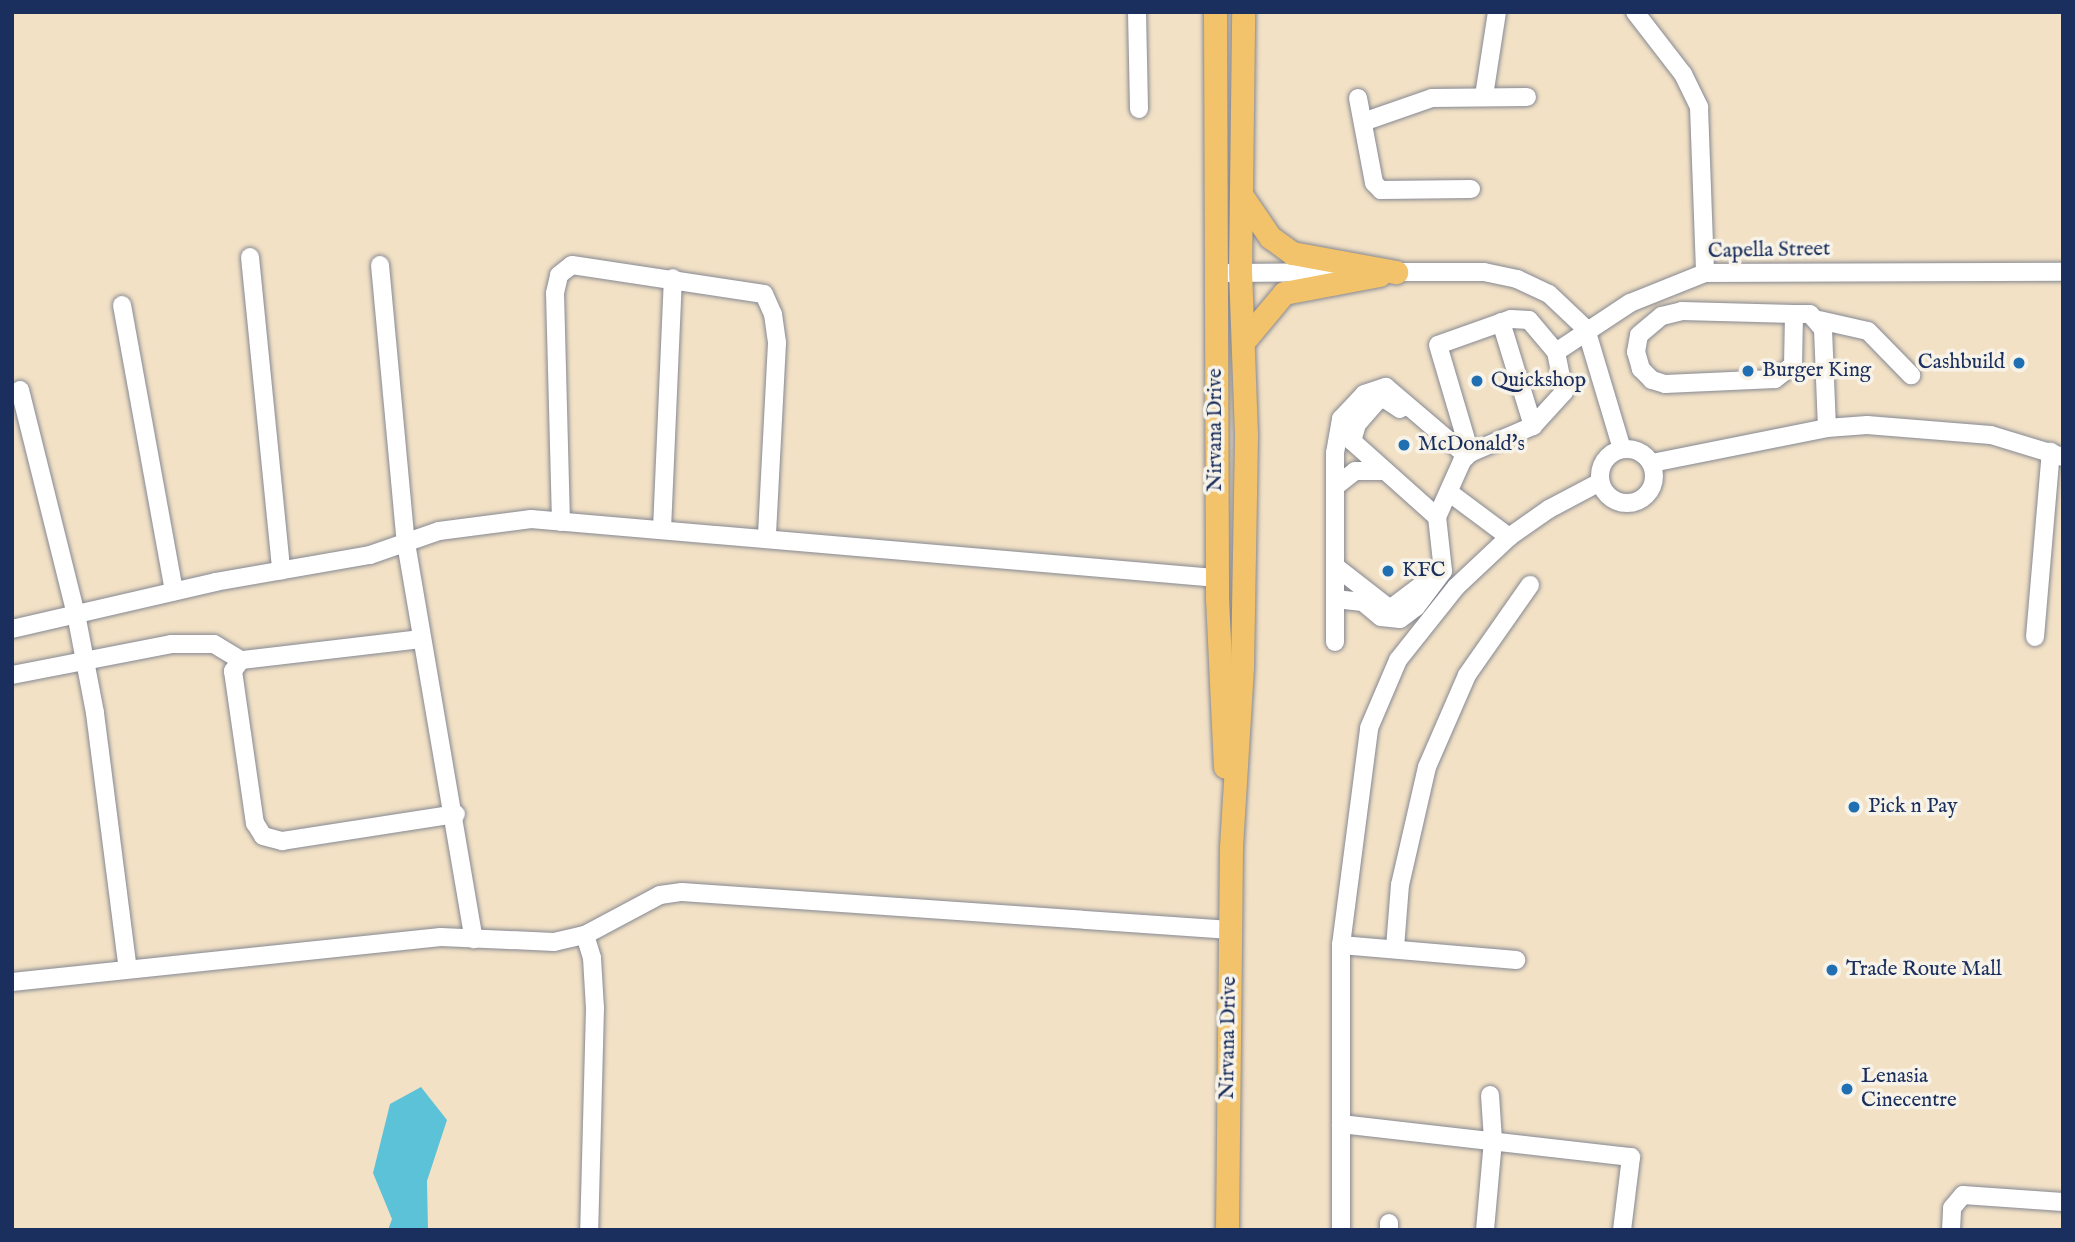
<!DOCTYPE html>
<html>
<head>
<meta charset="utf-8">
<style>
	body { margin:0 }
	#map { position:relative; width:2075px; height:1242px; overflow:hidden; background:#f2e1c5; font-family:"IM FELL English",serif }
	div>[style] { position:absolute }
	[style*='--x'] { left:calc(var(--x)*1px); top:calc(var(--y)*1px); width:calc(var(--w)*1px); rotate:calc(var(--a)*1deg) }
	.water>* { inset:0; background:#5bc2d8 }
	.roads { filter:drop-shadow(0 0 2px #868892) drop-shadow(0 0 2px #868892) }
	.minor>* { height:18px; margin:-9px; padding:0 9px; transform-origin:9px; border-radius:9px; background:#fff }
	.minor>.ring { margin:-9px; padding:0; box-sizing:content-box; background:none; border:18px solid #fff; border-radius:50% }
	.major>* { height:23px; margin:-11.5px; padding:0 11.5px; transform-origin:11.5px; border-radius:11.5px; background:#f2c36a }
	.dots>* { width:19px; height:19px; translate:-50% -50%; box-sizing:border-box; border:4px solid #f7f3e8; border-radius:50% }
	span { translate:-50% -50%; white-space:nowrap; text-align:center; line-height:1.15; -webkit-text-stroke:7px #f7f3e8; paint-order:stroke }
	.street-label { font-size:21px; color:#1b2f5e }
	.poi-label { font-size:21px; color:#1b2f5e }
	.right { translate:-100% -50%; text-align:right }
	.left { translate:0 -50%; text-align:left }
	.frame { position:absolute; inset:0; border:14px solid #1b2f5e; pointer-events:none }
</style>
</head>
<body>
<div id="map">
	<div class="water">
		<i style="clip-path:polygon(421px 1087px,447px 1120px,427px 1181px,428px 1230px,388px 1230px,392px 1219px,373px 1173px,390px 1104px)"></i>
	</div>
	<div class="roads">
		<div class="minor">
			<i style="--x:1137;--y:12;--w:97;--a:88.8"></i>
			<i style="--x:1635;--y:12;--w:78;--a:52.3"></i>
			<i style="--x:1683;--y:74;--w:37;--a:64"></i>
			<i style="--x:1699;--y:107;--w:166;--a:87.9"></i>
			<i style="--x:1484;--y:96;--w:85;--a:-81.2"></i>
			<i style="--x:1358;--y:98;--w:86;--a:79.3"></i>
			<i style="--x:1374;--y:183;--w:10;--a:45"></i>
			<i style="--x:1381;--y:190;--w:90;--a:-0.6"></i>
			<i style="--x:1363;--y:122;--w:73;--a:-19.2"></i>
			<i style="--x:1432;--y:98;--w:95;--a:-0.6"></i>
			<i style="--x:250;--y:257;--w:315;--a:84.3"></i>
			<i style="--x:380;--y:265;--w:279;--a:84.7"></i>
			<i style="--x:406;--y:543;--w:402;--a:80.3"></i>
			<i style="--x:1383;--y:272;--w:101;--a:0"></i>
			<i style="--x:1484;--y:272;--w:34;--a:12"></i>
			<i style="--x:1517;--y:279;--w:35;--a:25"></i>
			<i style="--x:1549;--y:294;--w:51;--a:43.4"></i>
			<i style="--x:1586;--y:329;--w:125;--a:73.3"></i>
			<i style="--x:1229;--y:273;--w:126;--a:-0.5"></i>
			<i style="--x:122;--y:305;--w:291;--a:79.7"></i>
			<i style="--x:1794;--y:314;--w:51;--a:91.1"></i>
			<i style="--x:1793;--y:365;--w:23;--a:142"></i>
			<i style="--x:1775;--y:379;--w:110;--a:177.4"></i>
			<i style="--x:1665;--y:384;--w:14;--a:-163"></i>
			<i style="--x:1652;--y:380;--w:16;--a:-135"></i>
			<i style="--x:1641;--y:369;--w:18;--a:-106"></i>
			<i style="--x:1636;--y:352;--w:17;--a:-80"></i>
			<i style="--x:1639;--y:335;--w:30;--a:-40"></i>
			<i style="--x:1662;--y:316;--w:21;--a:-14"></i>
			<i style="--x:1682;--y:311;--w:112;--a:1.5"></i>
			<i style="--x:1794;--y:314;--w:16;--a:0"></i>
			<i style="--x:1810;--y:314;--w:20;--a:49"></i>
			<i style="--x:1823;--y:329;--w:99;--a:87.7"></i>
			<i style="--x:1819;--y:320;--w:50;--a:12.7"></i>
			<i style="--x:1868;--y:331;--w:62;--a:45.7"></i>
			<i style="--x:1501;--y:322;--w:109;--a:72.9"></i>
			<i style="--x:1556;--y:352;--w:89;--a:-33.5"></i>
			<i style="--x:1630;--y:303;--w:81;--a:-21.8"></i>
			<i style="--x:1705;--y:273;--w:358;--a:-0.2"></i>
			<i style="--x:20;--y:390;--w:231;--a:76"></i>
			<i style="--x:76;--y:614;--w:101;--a:79.1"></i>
			<i style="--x:95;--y:713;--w:258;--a:82.7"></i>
			<i style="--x:1400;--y:409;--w:18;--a:-146"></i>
			<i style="--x:1385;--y:399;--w:7;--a:172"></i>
			<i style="--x:1378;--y:400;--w:32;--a:131"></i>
			<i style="--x:1357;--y:424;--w:18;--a:106"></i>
			<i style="--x:1352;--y:441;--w:114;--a:41.8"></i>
			<i class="ring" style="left:1600px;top:449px;width:36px;height:36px"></i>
			<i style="--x:1652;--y:463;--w:178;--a:-11.3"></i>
			<i style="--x:1827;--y:428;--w:40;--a:-4.3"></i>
			<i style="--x:1867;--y:425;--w:124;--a:4.6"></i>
			<i style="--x:1991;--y:435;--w:75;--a:17"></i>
			<i style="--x:1336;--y:486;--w:24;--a:-38"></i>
			<i style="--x:1355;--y:471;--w:27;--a:0"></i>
			<i style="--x:1450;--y:493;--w:74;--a:36.7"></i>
			<i style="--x:561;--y:522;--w:229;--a:-91.5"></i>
			<i style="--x:555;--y:293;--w:18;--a:-77"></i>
			<i style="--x:559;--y:275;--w:16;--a:-38"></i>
			<i style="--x:572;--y:265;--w:194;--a:8.6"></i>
			<i style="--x:764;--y:294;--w:22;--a:66"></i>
			<i style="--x:773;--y:314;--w:29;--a:82"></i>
			<i style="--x:777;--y:343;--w:194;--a:93"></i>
			<i style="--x:662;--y:529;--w:251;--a:-87.5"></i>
			<i style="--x:1335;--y:566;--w:70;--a:38"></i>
			<i style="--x:1390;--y:609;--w:41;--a:-37.1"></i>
			<i style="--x:1335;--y:599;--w:28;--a:6"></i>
			<i style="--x:1363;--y:602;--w:23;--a:40"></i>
			<i style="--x:1381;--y:617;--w:19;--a:6"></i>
			<i style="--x:1400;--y:619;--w:20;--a:-37"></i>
			<i style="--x:1416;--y:607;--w:45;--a:-53.1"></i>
			<i style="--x:1443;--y:571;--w:54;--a:-96.3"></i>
			<i style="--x:1437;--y:517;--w:61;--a:-65.9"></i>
			<i style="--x:1462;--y:461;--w:11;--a:-45"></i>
			<i style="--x:1470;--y:453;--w:69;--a:-23.2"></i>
			<i style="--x:1533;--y:426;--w:46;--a:-47.6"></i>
			<i style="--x:1564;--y:392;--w:41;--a:-101.3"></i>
			<i style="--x:1556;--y:352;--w:42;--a:-130.2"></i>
			<i style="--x:1529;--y:320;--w:18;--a:-177"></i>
			<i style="--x:1511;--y:319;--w:77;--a:160.4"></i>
			<i style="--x:1438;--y:345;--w:113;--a:73.5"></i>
			<i style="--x:12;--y:629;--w:208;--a:-13"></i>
			<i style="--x:215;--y:582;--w:157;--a:-9.9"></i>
			<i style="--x:370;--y:555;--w:73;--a:-19.2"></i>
			<i style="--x:439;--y:531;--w:93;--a:-7.4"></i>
			<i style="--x:531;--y:519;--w:689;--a:4.92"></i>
			<i style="--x:2035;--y:637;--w:186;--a:-85.1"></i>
			<i style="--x:421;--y:639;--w:181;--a:173.3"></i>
			<i style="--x:241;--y:660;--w:14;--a:126"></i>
			<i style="--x:233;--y:671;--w:154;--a:81.8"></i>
			<i style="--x:255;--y:823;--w:15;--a:58"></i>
			<i style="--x:263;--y:836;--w:20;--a:15"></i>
			<i style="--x:282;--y:841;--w:176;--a:-8.8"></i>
			<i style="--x:1335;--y:642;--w:189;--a:-90"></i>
			<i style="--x:1335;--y:453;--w:35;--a:-80"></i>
			<i style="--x:1341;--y:419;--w:34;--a:-47"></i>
			<i style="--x:1364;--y:394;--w:23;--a:-18"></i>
			<i style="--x:1386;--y:387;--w:105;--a:40.4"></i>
			<i style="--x:12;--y:675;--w:162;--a:-11"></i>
			<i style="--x:171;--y:644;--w:43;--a:0"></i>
			<i style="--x:214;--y:644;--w:31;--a:31"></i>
			<i style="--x:585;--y:935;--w:24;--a:73"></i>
			<i style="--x:592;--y:958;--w:50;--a:86.6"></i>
			<i style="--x:595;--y:1008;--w:222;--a:91.5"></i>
			<i style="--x:1341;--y:945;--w:176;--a:4.9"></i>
			<i style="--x:1395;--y:948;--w:63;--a:-85.5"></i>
			<i style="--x:1400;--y:885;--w:121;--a:-77.1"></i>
			<i style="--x:1427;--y:767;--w:100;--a:-66.5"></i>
			<i style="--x:1467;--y:675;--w:110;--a:-55"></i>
			<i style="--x:12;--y:982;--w:431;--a:-6"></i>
			<i style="--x:441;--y:937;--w:113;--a:2.5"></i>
			<i style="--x:554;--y:942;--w:32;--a:-13"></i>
			<i style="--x:585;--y:935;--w:85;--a:-28.1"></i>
			<i style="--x:660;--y:895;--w:22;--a:-8"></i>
			<i style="--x:682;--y:892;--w:550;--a:3.96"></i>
			<i style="--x:1341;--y:1124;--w:292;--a:6.5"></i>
			<i style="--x:1631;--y:1157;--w:74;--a:97"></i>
			<i style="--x:1341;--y:1230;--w:285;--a:-90"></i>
			<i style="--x:1341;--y:945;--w:219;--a:-82.6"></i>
			<i style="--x:1369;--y:728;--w:74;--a:-66.9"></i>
			<i style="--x:1398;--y:660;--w:93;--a:-51.5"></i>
			<i style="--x:1456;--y:587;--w:73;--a:-43.3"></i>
			<i style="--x:1509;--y:537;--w:49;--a:-35"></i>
			<i style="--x:1549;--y:509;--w:58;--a:-27.9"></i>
			<i style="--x:1389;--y:1230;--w:7;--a:-90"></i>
			<i style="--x:1485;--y:1230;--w:90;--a:-84.9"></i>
			<i style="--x:1493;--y:1140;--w:45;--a:-93.8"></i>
			<i style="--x:1951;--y:1230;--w:22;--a:-87"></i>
			<i style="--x:1952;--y:1208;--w:17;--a:-50"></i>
			<i style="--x:1963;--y:1195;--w:100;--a:4"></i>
		</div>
		<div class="major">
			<i style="--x:1215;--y:12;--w:586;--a:89.8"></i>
			<i style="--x:1217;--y:598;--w:169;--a:87.3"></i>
			<i style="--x:1242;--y:196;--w:50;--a:55.7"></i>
			<i style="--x:1270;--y:237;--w:27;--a:36"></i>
			<i style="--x:1292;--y:253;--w:106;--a:10.4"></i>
			<i style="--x:1243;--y:342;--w:64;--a:-50.1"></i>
			<i style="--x:1284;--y:293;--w:97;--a:-10.7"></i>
			<i style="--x:1227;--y:1230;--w:383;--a:-89.4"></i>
			<i style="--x:1231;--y:847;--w:180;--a:-86.5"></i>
			<i style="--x:1242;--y:667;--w:233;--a:-89"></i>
			<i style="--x:1246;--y:434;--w:161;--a:-92.1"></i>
			<i style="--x:1240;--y:273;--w:261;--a:-89.3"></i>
		</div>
	</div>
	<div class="dots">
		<i style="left:2019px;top:363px;background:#1f6fb2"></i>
		<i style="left:1748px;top:371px;background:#1f6fb2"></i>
		<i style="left:1477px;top:381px;background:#1f6fb2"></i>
		<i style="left:1404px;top:445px;background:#1f6fb2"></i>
		<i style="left:1388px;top:571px;background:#1f6fb2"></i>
		<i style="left:1854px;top:807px;background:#1f6fb2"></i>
		<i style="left:1832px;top:970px;background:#1f6fb2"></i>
		<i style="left:1847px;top:1089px;background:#1f6fb2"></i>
	</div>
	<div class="street-label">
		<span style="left:1769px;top:251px;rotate:-1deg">Capella Street</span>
		<span style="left:1216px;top:430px;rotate:-90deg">Nirvana Drive</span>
		<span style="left:1229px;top:1038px;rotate:-89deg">Nirvana Drive</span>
	</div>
	<div class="poi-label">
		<span class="right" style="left:2005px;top:363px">Cashbuild</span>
		<span class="left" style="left:1762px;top:371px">Burger King</span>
		<span class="left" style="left:1491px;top:381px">Quickshop</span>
		<span class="left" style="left:1418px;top:445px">McDonald's</span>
		<span class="left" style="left:1402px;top:571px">KFC</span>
		<span class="left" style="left:1868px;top:807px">Pick n Pay</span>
		<span class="left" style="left:1846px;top:970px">Trade Route Mall</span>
		<span class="left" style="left:1861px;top:1089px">Lenasia<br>Cinecentre</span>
	</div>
	<div class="frame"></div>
</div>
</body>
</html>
